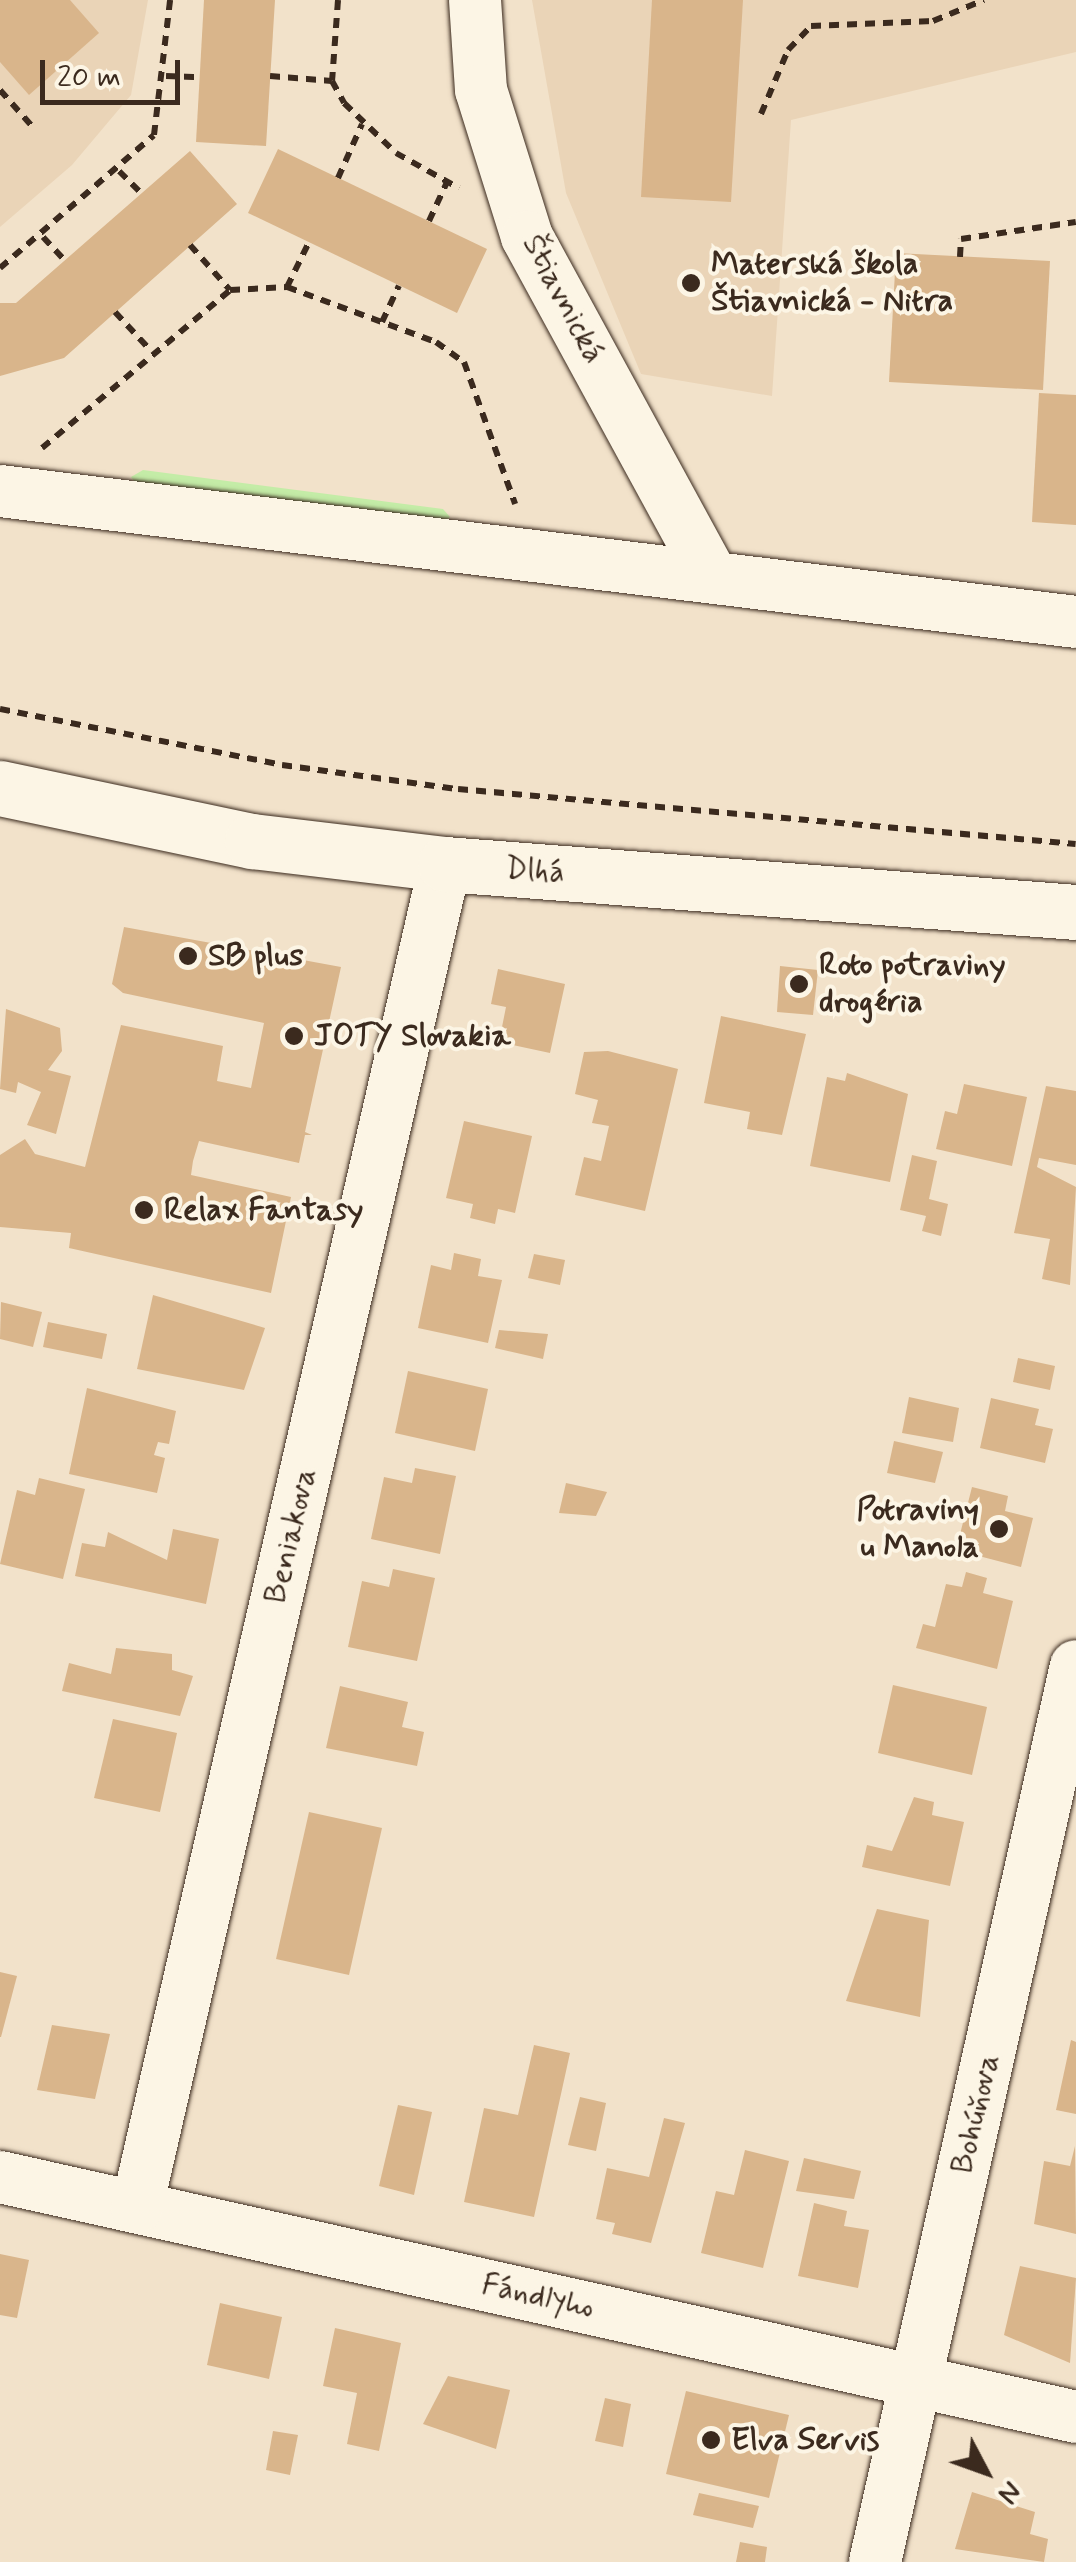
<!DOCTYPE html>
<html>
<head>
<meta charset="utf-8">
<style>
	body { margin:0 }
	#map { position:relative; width:1076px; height:2562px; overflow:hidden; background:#f2e2ca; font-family:Mynerve,sans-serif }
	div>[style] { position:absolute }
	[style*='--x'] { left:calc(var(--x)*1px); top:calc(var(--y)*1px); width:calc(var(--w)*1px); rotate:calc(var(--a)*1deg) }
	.built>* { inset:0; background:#ead4b7 }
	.green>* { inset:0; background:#c4eca7 }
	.building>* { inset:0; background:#d9b58b }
	.path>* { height:6px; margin-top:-3px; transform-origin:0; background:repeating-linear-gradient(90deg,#3b2a1e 0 10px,transparent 0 18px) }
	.roads { filter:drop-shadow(0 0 2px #3b2a1e) drop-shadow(0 0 2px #3b2a1e) }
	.street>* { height:52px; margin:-26px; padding:0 26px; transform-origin:26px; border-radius:26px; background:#fcf5e5 }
	.secondary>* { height:55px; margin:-27.5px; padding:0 27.5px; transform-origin:27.5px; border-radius:27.5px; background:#fcf5e5 }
	.dots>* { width:28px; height:28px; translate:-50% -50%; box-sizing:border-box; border:5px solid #fcf5e5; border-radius:50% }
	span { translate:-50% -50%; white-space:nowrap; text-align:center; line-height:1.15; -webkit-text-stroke:8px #fcf5e5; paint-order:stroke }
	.poi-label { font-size:32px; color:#3b2a1e; font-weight:700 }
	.left { translate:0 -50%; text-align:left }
	.right { translate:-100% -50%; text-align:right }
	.street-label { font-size:32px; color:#3b2a1e }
	.north { position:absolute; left:936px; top:2422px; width:100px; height:100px; -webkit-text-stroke:8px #fcf5e5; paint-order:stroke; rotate:131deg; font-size:28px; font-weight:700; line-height:40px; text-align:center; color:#3b2a1e }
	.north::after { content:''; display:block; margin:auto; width:35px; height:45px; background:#3b2a1e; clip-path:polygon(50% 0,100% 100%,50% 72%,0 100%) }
	.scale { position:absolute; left:40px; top:60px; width:140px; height:45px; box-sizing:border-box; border:5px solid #3b2a1e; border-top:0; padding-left:12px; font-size:30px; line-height:35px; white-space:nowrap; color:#3b2a1e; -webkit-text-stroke:8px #fcf5e5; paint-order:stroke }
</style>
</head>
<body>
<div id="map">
	<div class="built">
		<i style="clip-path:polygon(0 0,148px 0,131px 95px,72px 165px,0 227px)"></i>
		<i style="clip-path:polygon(532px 0,1076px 0,1076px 52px,791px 120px,772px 396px,641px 374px,566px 193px)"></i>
	</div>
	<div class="green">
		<i style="clip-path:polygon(143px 470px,443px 509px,450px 517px,440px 525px,139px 487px,131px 477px)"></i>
	</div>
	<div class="building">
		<i style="clip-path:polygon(0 0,70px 0,99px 33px,29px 95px,0 62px)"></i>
		<i style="clip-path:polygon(204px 0,275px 0,266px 146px,196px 142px)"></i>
		<i style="clip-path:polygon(652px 0,743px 0,731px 202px,641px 197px)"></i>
		<i style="clip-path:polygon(278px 149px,487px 249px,457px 313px,248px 213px)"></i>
		<i style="clip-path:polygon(190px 151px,237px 204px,64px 358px,0 376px,0 303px,16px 303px)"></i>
		<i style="clip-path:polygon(896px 253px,1050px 261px,1043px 390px,889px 382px)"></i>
		<i style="clip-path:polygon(1039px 393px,1076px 395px,1076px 525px,1032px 522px)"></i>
		<i style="clip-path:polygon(124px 927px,341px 967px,305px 1132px,312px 1135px,305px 1135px,299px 1163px,199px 1141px,193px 1161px,191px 1175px,291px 1197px,271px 1293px,69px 1248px,71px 1233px,0 1227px,0 1155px,25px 1139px,35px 1154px,85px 1167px,121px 1025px,223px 1046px,217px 1081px,251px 1088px,264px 1023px,123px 993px,112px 984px)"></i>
		<i style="clip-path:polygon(780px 966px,818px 970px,813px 1015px,777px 1012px)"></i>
		<i style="clip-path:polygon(498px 969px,565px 984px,550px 1053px,499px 1042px,506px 1007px,491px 1004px)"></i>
		<i style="clip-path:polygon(6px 1009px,60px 1028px,62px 1051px,48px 1070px,71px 1076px,56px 1134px,27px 1125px,41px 1092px,18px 1082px,16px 1093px,0 1089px)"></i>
		<i style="clip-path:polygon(721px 1016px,806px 1034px,782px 1135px,747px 1129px,750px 1112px,704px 1103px)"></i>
		<i style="clip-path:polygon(608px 1051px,678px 1069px,645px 1211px,575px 1195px,584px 1157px,601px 1161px,609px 1126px,592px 1123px,598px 1100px,575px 1094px,584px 1052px)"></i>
		<i style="clip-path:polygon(847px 1073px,908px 1094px,890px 1182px,810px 1166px,827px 1077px,845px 1081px)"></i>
		<i style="clip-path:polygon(964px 1084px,1027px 1097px,1012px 1166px,936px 1149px,945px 1111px,957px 1114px)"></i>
		<i style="clip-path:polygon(1046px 1086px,1076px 1091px,1076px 1165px,1039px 1158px,1037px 1167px,1076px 1187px,1070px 1285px,1042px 1279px,1050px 1239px,1014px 1233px)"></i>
		<i style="clip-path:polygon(464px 1121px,532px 1136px,515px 1213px,498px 1209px,495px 1224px,470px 1218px,473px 1204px,446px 1198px)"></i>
		<i style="clip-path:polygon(912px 1155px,937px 1161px,929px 1199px,948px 1204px,941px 1236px,922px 1231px,926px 1216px,900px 1210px)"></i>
		<i style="clip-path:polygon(454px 1253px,481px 1259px,478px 1276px,502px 1280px,488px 1343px,418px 1328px,431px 1265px,451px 1270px)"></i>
		<i style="clip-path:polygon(534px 1254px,565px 1260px,560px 1285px,528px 1278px)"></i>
		<i style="clip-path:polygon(153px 1295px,265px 1328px,244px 1390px,137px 1369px)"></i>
		<i style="clip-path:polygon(1px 1302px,42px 1312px,33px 1347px,0 1339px)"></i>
		<i style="clip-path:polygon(48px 1322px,107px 1334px,102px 1359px,43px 1347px)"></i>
		<i style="clip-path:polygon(499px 1330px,548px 1334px,543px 1359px,495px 1348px)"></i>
		<i style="clip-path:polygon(1018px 1358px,1055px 1366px,1050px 1390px,1013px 1382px)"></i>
		<i style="clip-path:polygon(408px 1371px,488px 1389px,475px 1451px,395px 1433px)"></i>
		<i style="clip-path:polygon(87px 1388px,176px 1411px,169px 1444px,158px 1442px,154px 1455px,165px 1458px,157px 1493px,69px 1474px)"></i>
		<i style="clip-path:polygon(909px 1397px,959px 1408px,953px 1442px,902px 1433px)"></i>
		<i style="clip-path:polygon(991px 1398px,1039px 1409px,1035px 1425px,1053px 1429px,1045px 1463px,980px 1448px)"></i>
		<i style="clip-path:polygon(894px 1441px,943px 1452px,935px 1483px,887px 1473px)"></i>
		<i style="clip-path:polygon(415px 1468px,456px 1476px,440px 1554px,371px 1539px,384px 1477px,412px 1483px)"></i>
		<i style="clip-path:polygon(39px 1478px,85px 1489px,63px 1579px,0 1564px,17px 1490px,35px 1495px)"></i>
		<i style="clip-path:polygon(566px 1483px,607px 1492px,596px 1516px,559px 1513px)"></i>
		<i style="clip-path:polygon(972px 1487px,1008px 1496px,1005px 1511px,1033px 1518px,1021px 1567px,956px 1550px)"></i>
		<i style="clip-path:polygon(173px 1529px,219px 1539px,206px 1604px,75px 1576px,82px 1543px,105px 1547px,108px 1532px,167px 1560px)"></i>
		<i style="clip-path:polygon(393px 1569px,435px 1578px,417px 1661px,348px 1647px,362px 1581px,389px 1587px)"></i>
		<i style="clip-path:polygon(966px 1572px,987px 1578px,983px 1593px,1013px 1601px,997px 1669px,916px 1648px,923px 1624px,935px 1627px,946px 1584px,962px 1587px)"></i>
		<i style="clip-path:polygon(116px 1648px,172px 1654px,172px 1670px,193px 1676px,180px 1716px,62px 1691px,69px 1663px,111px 1674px)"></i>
		<i style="clip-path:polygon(893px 1685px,987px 1707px,972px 1775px,878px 1753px)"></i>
		<i style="clip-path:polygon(340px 1686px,408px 1702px,402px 1727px,424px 1732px,417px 1766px,326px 1748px)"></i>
		<i style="clip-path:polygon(113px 1719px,177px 1733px,160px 1812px,94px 1798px)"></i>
		<i style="clip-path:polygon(914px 1797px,934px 1802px,932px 1815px,964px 1822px,950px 1886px,862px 1867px,867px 1845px,892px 1851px)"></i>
		<i style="clip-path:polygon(309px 1812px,382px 1828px,349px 1975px,276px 1959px)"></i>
		<i style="clip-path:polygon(877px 1909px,929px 1920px,920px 2017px,846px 2001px)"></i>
		<i style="clip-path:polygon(0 1972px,17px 1976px,1px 2037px,0 2037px)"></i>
		<i style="clip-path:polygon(52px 2025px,110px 2034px,95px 2099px,37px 2090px)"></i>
		<i style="clip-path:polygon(1071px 2040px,1076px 2042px,1076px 2114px,1056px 2110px)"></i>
		<i style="clip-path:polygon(534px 2045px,570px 2053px,534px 2217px,464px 2202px,484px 2108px,518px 2115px)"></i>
		<i style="clip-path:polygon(580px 2097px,606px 2103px,596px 2151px,568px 2145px)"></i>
		<i style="clip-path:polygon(398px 2105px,432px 2112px,414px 2195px,379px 2186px)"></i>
		<i style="clip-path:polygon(664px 2118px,685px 2123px,651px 2243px,612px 2234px,615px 2223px,596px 2219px,607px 2168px,649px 2177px)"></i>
		<i style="clip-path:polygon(1075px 2146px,1076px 2234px,1034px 2224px,1044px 2161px,1070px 2166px)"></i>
		<i style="clip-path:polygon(745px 2150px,789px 2161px,763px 2268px,701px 2253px,716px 2191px,734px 2195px)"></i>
		<i style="clip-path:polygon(804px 2158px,861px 2171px,854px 2199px,796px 2191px)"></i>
		<i style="clip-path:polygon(814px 2203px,847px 2211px,844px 2226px,869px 2230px,858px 2288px,798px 2276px)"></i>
		<i style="clip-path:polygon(0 2254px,29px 2260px,17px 2318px,0 2315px)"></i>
		<i style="clip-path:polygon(1020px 2266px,1076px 2278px,1070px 2363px,1004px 2335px)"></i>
		<i style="clip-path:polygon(220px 2303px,282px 2317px,269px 2379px,207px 2365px)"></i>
		<i style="clip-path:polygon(335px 2328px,401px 2343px,379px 2451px,347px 2444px,357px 2393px,323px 2386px)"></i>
		<i style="clip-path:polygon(448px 2376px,510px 2390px,496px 2449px,423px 2424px)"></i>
		<i style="clip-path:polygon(686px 2391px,789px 2415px,769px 2498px,666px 2474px)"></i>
		<i style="clip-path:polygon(605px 2398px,631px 2404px,623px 2447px,595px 2441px)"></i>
		<i style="clip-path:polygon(273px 2431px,298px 2435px,290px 2475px,266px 2470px)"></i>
		<i style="clip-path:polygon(972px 2492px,1035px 2512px,1030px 2534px,1048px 2539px,1044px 2562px,955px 2549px)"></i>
		<i style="clip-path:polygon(699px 2493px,759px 2506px,753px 2528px,693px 2515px)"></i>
		<i style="clip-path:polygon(740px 2542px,767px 2547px,765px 2562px,736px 2562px)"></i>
	</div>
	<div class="path">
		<i style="--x:338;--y:0;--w:81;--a:94.2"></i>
		<i style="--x:332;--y:81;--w:25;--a:61"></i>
		<i style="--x:344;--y:103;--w:72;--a:43.9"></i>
		<i style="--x:396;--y:153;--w:72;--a:29.1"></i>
		<i style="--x:166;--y:76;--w:34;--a:2"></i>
		<i style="--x:270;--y:76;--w:62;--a:4.6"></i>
		<i style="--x:0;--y:90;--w:48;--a:48.4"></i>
		<i style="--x:761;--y:114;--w:69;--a:-67.1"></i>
		<i style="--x:788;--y:50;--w:33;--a:-46"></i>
		<i style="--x:811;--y:26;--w:122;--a:-2.3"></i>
		<i style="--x:933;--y:21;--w:55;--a:-22.4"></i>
		<i style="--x:119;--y:171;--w:31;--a:45"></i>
		<i style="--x:338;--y:178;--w:59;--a:-66"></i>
		<i style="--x:429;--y:221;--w:43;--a:-65.2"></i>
		<i style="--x:43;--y:237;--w:33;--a:47"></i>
		<i style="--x:190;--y:245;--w:60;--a:48.4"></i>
		<i style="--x:960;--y:257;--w:18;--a:-87"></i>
		<i style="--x:961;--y:239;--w:116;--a:-8.4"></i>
		<i style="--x:0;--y:268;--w:203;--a:-40.8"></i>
		<i style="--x:154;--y:135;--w:136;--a:-83.2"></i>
		<i style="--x:287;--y:287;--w:50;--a:-63.9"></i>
		<i style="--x:115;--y:312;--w:54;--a:47.2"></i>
		<i style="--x:382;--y:322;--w:40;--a:-65"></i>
		<i style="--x:42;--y:448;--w:246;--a:-40"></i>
		<i style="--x:230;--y:290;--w:57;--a:-3"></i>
		<i style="--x:287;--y:287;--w:159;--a:20.3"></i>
		<i style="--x:436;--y:342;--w:34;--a:36"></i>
		<i style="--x:464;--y:362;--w:151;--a:70.2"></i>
		<i style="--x:0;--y:709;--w:288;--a:11.2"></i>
		<i style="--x:282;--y:765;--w:178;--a:7.8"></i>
		<i style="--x:458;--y:789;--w:620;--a:5.09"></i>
	</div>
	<div class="roads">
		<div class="street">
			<i style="--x:475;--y:0;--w:90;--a:86.2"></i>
			<i style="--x:481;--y:90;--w:154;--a:72.6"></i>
			<i style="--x:527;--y:237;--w:387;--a:61.4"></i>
			<i style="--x:0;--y:491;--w:1084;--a:6.94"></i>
			<i style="--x:0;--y:2177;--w:1102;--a:12.57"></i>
			<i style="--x:137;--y:2207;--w:1378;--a:-77.08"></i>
			<i style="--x:875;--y:2562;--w:918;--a:-77.36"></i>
		</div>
		<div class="secondary">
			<i style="--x:0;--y:788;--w:258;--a:11.9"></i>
			<i style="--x:252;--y:841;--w:194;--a:6.8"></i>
			<i style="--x:445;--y:864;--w:633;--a:4.35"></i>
		</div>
	</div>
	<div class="dots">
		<i style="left:691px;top:283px;background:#3b2a1e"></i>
		<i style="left:188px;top:956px;background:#3b2a1e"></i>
		<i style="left:799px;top:984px;background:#3b2a1e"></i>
		<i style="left:294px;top:1036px;background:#3b2a1e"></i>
		<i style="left:144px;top:1210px;background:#3b2a1e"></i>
		<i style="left:999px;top:1529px;background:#3b2a1e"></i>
		<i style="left:711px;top:2440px;background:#3b2a1e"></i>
	</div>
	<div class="poi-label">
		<span class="left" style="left:711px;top:283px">Materská škola<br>Štiavnická - Nitra</span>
		<span class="left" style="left:208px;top:956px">SB plus</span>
		<span class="left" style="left:819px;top:984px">Roto potraviny<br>drogéria</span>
		<span class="left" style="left:314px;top:1036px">JOTY Slovakia</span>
		<span class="left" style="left:164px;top:1210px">Relax Fantasy</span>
		<span class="right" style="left:979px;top:1529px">Potraviny<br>u Manola</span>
		<span class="left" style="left:731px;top:2440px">Elva Servis</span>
	</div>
	<div class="street-label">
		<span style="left:563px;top:299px;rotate:62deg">Štiavnická</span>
		<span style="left:535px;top:871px;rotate:4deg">Dlhá</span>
		<span style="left:291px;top:1536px;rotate:-77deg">Beniakova</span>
		<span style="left:976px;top:2114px;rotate:-77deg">Bohúňova</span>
		<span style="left:538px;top:2296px;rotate:12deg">Fándlyho</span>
	</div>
	<div class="north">N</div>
	<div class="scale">20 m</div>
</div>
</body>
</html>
